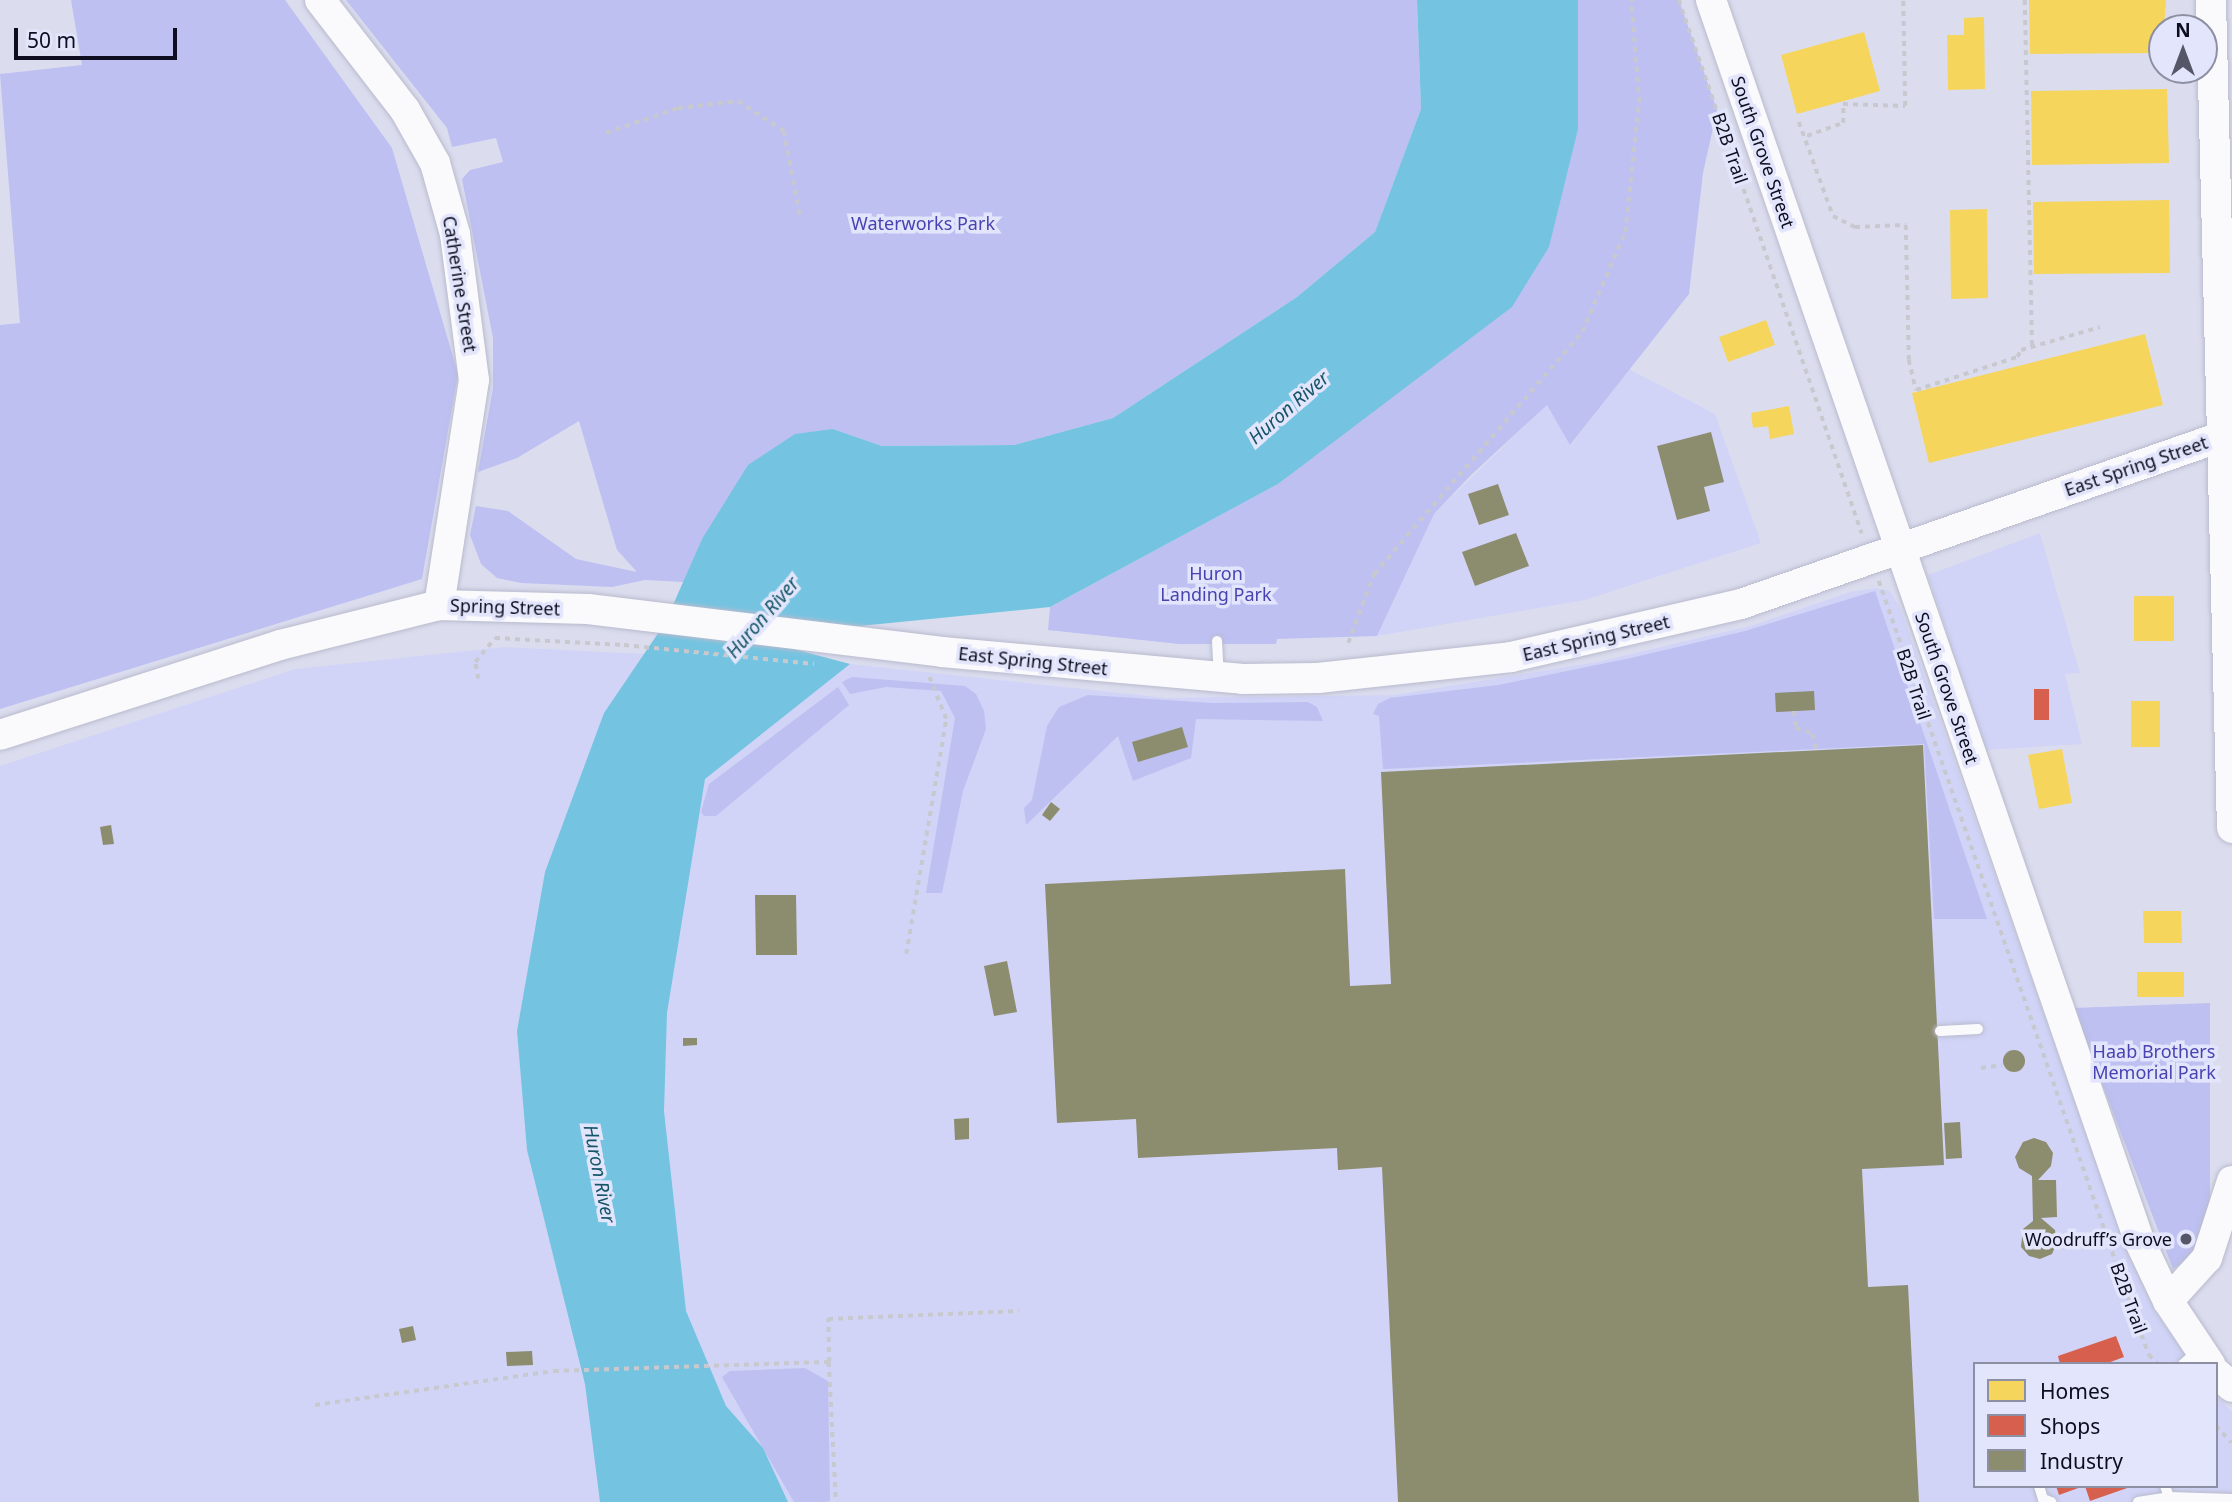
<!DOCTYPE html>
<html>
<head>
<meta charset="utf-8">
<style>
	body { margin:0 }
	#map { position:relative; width:2232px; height:1502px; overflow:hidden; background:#dbddef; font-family:"Noto Sans",sans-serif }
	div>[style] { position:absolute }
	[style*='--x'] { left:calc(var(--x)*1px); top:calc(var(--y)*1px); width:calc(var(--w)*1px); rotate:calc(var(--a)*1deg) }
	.built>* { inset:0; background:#d1d4f7 }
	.green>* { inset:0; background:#bdc0f1 }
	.water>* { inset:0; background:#74c4e1 }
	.homes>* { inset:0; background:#f6d55c }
	.shops>* { inset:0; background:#d6604d }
	.industry>* { inset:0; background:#8c8c6e }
	.round { border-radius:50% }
	.path>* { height:3.5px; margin-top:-1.75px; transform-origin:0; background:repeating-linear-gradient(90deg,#c8c9cf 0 5px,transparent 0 10px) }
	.roads { filter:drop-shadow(0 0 2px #b9bbcd) drop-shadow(0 0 2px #b9bbcd) }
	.lane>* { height:10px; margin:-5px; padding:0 5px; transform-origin:5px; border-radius:5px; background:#fafafd }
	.secondary>* { height:30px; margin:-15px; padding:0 15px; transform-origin:15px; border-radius:15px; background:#fafafd }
	.dots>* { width:19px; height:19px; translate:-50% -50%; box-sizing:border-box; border:4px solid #e2e5fb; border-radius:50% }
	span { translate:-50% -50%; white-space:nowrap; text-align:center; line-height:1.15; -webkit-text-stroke:7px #e2e5fb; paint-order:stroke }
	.street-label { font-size:18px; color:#0d0d1f }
	.park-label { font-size:18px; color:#4b42b1 }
	.poi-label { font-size:18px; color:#0d0d1f }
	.right { translate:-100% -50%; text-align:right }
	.water-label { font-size:19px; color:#155567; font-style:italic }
	.legend { position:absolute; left:1973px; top:1362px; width:245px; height:126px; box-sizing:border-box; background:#e2e5fb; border:2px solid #8d8fa3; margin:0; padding:9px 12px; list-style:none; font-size:21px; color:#0d0d1f }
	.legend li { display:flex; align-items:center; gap:14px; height:35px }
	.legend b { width:35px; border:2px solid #8d8fa3 }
	.north { position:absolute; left:2148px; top:14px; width:70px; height:70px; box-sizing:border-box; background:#e2e5fb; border:2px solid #8d8fa3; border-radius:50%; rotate:0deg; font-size:19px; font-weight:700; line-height:28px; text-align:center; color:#0d0d1f }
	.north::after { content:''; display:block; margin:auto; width:24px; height:32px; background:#555668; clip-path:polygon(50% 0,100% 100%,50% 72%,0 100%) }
	.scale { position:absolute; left:14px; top:28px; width:163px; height:32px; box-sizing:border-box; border:4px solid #0d0d1f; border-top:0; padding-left:9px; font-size:21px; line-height:24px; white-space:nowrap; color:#0d0d1f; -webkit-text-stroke:5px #e2e5fb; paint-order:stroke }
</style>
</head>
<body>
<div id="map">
	<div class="built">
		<i style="clip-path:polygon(1629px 369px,1715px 414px,1761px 543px,1585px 600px,1377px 636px,1434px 514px,1547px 404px,1571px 445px)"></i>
		<i style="clip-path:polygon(2040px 533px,2080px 673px,2065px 674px,2082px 744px,1985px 750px,1928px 575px)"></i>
		<i style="clip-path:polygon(1876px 588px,1890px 591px,1901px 610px,2126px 1247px,2156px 1314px,2193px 1364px,1975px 1364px,1975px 1486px,2216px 1486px,2216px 1395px,2232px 1412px,2232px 1502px,0 1502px,0 766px,295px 669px,505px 647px,850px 664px,1166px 698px,1395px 695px,1597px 662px,1754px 625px,1850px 592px)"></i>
	</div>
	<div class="green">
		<i style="clip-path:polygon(71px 0,285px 0,392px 148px,458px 374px,422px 579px,0 709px,0 325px,20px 323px,0 74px,82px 65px)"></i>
		<i style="clip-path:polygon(346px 0,1417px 0,1421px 109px,1375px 232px,1297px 297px,1113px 418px,1014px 445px,882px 446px,833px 429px,702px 539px,684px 582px,645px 580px,612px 587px,521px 583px,497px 578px,481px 564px,470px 535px,476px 506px,508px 511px,576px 559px,637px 572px,617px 550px,579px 421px,517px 458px,478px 472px,493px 388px,493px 338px,462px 179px,470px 170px,503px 162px,496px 138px,452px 147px,447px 128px)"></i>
		<i style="clip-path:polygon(1578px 0,1679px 0,1717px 110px,1703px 173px,1689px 294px,1570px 445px,1547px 405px,1471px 475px,1434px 514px,1377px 636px,1277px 639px,1276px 644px,1179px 644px,1048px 630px,1050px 607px,1278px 484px,1392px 395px,1578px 129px)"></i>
		<i style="clip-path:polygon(1875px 591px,1987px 919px,1934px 919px,1924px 744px,1383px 769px,1379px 716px,1373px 714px,1378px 704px,1390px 698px,1498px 685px,1631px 658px,1745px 631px)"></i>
		<i style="clip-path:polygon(852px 677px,965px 686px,976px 694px,984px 711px,986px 729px,963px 791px,942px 893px,926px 893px,955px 718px,941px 691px,886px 687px,850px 694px,842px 682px)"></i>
		<i style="clip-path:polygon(838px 687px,849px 705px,716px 816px,704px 816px,701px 812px,709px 784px)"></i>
		<i style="clip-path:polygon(1088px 695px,1213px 703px,1308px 702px,1317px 707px,1323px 721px,1196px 719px,1191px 758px,1133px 781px,1118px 736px,1026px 825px,1024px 808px,1032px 800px,1047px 726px,1059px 707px)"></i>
		<i style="clip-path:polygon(2210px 1003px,2210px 1217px,2191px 1257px,2173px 1269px,2073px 1008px)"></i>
		<i style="clip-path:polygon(805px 1368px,828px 1381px,830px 1501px,825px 1502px,794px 1502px,722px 1377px,730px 1371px)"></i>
	</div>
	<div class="water">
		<i style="clip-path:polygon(1417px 0,1578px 0,1578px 129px,1549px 247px,1512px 307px,1278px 484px,1050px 607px,749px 637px,850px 664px,705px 779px,667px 1013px,664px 1111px,686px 1311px,726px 1406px,763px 1448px,788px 1502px,600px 1502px,585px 1384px,527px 1150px,517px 1031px,545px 872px,604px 713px,665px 623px,702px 539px,748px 465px,795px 434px,833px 429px,882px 446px,1014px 445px,1113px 418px,1297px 297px,1375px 232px,1421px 109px)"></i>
	</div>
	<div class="homes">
		<i style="clip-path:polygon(2029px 0,2166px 0,2162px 53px,2030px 54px)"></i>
		<i style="clip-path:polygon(1984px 17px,1985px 89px,1948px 90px,1947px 35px,1964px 35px,1964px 18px)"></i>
		<i style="clip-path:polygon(1864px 32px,1880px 91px,1797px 114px,1781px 55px)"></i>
		<i style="clip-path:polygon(2167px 89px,2169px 163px,2032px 165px,2031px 91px)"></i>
		<i style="clip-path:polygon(2169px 200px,2170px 273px,2034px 274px,2033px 202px)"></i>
		<i style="clip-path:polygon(1987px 209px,1988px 298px,1951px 299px,1950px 210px)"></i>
		<i style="clip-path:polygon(1766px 320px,1775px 345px,1728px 362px,1719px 337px)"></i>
		<i style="clip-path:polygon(2145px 334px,2163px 405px,1929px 463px,1912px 393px)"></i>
		<i style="clip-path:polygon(1789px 406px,1794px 434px,1770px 439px,1768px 426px,1753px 428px,1751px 413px)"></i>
		<i style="clip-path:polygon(2134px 596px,2174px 596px,2174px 641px,2134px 641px)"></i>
		<i style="clip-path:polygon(2131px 701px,2160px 701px,2160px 747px,2131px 747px)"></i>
		<i style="clip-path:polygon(2062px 749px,2072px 803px,2039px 809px,2028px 755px)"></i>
		<i style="clip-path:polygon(2143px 911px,2181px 911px,2182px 943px,2144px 943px)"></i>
		<i style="clip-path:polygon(2137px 972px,2184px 972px,2184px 997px,2137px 997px)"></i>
	</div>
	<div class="shops">
		<i style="clip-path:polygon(2034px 689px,2049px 689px,2049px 720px,2034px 720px)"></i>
		<i style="clip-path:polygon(2116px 1336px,2124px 1357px,2105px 1364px,2060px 1364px,2058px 1356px)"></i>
		<i style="clip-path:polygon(2056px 1486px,2081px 1486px,2081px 1487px,2059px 1495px)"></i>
		<i style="clip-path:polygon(2085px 1486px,2129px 1486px,2130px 1487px,2090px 1501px)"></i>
	</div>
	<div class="industry">
		<i style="clip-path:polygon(1711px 432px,1724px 482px,1704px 487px,1710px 511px,1677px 520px,1657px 446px)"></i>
		<i style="clip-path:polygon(1498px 484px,1509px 515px,1479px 525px,1468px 494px)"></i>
		<i style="clip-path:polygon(1516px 533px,1529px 566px,1475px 586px,1462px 552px)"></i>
		<i style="clip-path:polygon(1814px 691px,1815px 710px,1776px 712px,1775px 693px)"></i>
		<i style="clip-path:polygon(1182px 727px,1188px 747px,1138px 762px,1132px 742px)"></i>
		<i style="clip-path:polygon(1923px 745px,1944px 1165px,1862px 1169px,1868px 1287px,1908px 1285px,1919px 1502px,1398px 1502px,1382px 1167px,1338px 1170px,1337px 1148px,1138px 1158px,1136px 1119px,1057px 1123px,1045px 884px,1345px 869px,1350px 986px,1391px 984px,1381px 772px)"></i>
		<i style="clip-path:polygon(1051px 802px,1060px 809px,1050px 821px,1042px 815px)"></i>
		<i style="clip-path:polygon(111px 825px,114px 844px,103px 845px,100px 827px)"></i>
		<i style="clip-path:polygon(755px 895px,796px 895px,797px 955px,756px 955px)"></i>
		<i style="clip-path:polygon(1007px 961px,1017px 1012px,994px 1016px,984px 966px)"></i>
		<i style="clip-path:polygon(683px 1038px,697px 1038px,697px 1045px,683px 1046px)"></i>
		<i class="round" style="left:2003px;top:1050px;width:22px;height:22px"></i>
		<i style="clip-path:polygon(969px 1118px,969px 1139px,955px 1140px,954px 1119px)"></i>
		<i style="clip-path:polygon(1960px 1122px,1962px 1158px,1946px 1159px,1944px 1123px)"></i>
		<i style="clip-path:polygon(2034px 1138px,2046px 1142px,2053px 1153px,2051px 1166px,2038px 1180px,2056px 1180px,2057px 1217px,2041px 1218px,2055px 1230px,2057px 1242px,2052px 1254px,2040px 1259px,2029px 1256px,2021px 1247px,2023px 1229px,2033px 1221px,2032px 1176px,2019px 1168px,2015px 1157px,2023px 1142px)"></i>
		<i style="clip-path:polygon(413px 1326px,416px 1340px,402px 1343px,399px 1329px)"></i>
		<i style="clip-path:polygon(532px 1351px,533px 1365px,507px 1366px,506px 1352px)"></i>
	</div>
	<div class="path">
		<i style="--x:1679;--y:0;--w:564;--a:71.08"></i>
		<i style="--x:2025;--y:0;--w:347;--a:88.8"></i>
		<i style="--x:1799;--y:122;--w:100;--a:70.1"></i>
		<i style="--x:1833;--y:216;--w:25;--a:27"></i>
		<i style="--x:1855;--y:227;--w:51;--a:-2.2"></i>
		<i style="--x:1906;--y:225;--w:135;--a:88.7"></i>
		<i style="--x:1909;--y:360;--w:31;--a:77"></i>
		<i style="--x:1916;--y:390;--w:106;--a:-18.1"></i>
		<i style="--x:2017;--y:357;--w:8;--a:-60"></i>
		<i style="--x:2021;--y:350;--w:82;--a:-16.2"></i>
		<i style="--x:606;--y:133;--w:76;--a:-19.1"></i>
		<i style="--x:678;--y:108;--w:60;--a:-6.7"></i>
		<i style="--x:738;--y:101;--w:55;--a:33.1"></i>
		<i style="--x:784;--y:131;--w:86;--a:79.3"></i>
		<i style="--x:1807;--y:136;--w:38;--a:-20"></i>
		<i style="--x:1843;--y:123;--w:19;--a:-90"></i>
		<i style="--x:1843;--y:104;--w:62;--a:1.8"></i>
		<i style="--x:1905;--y:106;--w:106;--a:-91.1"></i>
		<i style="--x:1879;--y:581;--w:758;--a:70.82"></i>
		<i style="--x:2128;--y:1297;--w:62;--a:70.1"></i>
		<i style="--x:2149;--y:1355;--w:13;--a:45"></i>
		<i style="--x:1348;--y:643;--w:74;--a:-69.4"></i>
		<i style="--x:1374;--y:574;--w:319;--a:-49.3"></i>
		<i style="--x:1582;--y:332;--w:109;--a:-66.7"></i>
		<i style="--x:1625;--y:232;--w:131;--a:-83.9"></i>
		<i style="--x:1639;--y:102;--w:102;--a:-94.5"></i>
		<i style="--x:478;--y:679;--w:17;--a:-100"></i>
		<i style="--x:475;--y:662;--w:31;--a:-50"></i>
		<i style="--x:495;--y:638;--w:129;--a:3.1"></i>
		<i style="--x:624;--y:645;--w:191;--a:5.7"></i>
		<i style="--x:1794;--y:711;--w:17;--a:83"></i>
		<i style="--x:1796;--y:728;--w:18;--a:19"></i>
		<i style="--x:1813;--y:734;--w:16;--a:79"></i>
		<i style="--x:906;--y:954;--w:238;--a:-80.3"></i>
		<i style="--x:946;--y:719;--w:45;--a:-112"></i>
		<i style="--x:1981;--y:1068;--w:21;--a:-8"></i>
		<i style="--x:829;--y:1362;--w:140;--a:87.1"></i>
		<i style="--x:315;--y:1405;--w:241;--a:-8.1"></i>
		<i style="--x:554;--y:1371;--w:275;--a:-1.9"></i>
		<i style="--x:829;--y:1362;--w:43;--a:-91.3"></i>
		<i style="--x:828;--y:1319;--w:191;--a:-2.4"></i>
		<i style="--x:2216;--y:1426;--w:23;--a:47"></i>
	</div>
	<div class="roads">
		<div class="lane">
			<i style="--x:1217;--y:641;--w:33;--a:87"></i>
			<i style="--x:1940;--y:1031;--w:38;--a:-3"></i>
			<i style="--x:2183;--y:1364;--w:20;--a:-41"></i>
			<i style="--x:2039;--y:1486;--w:14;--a:73"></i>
			<i style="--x:2043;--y:1499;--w:9;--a:21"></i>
			<i style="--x:2165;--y:1486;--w:12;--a:70"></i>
			<i style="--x:2169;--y:1497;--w:63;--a:1.8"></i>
			<i style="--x:2138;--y:1502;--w:31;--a:-9"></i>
		</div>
		<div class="secondary">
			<i style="--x:320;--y:0;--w:139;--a:52.3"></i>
			<i style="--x:405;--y:110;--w:61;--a:60.5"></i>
			<i style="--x:435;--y:163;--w:74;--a:74.3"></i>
			<i style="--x:455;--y:234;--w:147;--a:82.6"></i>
			<i style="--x:474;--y:380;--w:228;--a:98.8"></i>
			<i style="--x:1711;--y:0;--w:1312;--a:70.96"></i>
			<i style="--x:2139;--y:1240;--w:68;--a:64.6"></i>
			<i style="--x:2168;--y:1301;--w:76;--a:56.3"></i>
			<i style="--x:2211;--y:0;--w:828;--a:88.55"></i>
			<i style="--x:0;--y:735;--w:294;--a:-17.8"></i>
			<i style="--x:280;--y:645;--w:164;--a:-14.1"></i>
			<i style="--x:439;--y:605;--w:149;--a:1.5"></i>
			<i style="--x:588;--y:609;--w:357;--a:6.9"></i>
			<i style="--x:942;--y:652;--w:302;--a:5.1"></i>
			<i style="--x:1243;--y:679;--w:75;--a:-0.8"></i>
			<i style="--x:1318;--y:678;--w:194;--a:-6.2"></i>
			<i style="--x:1511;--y:657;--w:236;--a:-13"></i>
			<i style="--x:1741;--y:604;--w:520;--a:-19.2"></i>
			<i style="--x:2168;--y:1301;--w:58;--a:-47.8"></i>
			<i style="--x:2207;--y:1258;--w:81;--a:-72"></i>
			<i style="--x:2216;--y:1373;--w:21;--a:41"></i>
		</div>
	</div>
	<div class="dots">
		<i style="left:2186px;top:1239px;background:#555668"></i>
	</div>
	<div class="street-label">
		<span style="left:1730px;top:148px;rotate:71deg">B2B Trail</span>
		<span style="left:1763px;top:152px;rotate:71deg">South Grove Street</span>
		<span style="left:460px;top:284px;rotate:81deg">Catherine Street</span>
		<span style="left:2136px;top:466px;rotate:-19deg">East Spring Street</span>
		<span style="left:505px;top:607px;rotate:2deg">Spring Street</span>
		<span style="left:1596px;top:638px;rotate:-13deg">East Spring Street</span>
		<span style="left:1033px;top:661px;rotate:6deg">East Spring Street</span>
		<span style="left:1914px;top:684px;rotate:72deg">B2B Trail</span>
		<span style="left:1947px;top:688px;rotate:71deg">South Grove Street</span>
		<span style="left:2129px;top:1298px;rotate:70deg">B2B Trail</span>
	</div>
	<div class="park-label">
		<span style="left:923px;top:223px">Waterworks Park</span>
		<span style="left:1216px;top:584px">Huron<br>Landing Park</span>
		<span style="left:2154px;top:1062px">Haab Brothers<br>Memorial Park</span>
	</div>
	<div class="poi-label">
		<span class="right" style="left:2172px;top:1239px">Woodruff’s Grove</span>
	</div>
	<div class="water-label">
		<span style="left:1289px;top:408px;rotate:-41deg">Huron River</span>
		<span style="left:763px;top:618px;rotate:-49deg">Huron River</span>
		<span style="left:599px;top:1174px;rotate:79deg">Huron River</span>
	</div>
	<ul class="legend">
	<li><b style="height:19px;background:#f6d55c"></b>Homes</li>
	<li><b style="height:19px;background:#d6604d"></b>Shops</li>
	<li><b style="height:19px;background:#8c8c6e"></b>Industry</li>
	</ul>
	<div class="north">N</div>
	<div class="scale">50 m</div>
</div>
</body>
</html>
